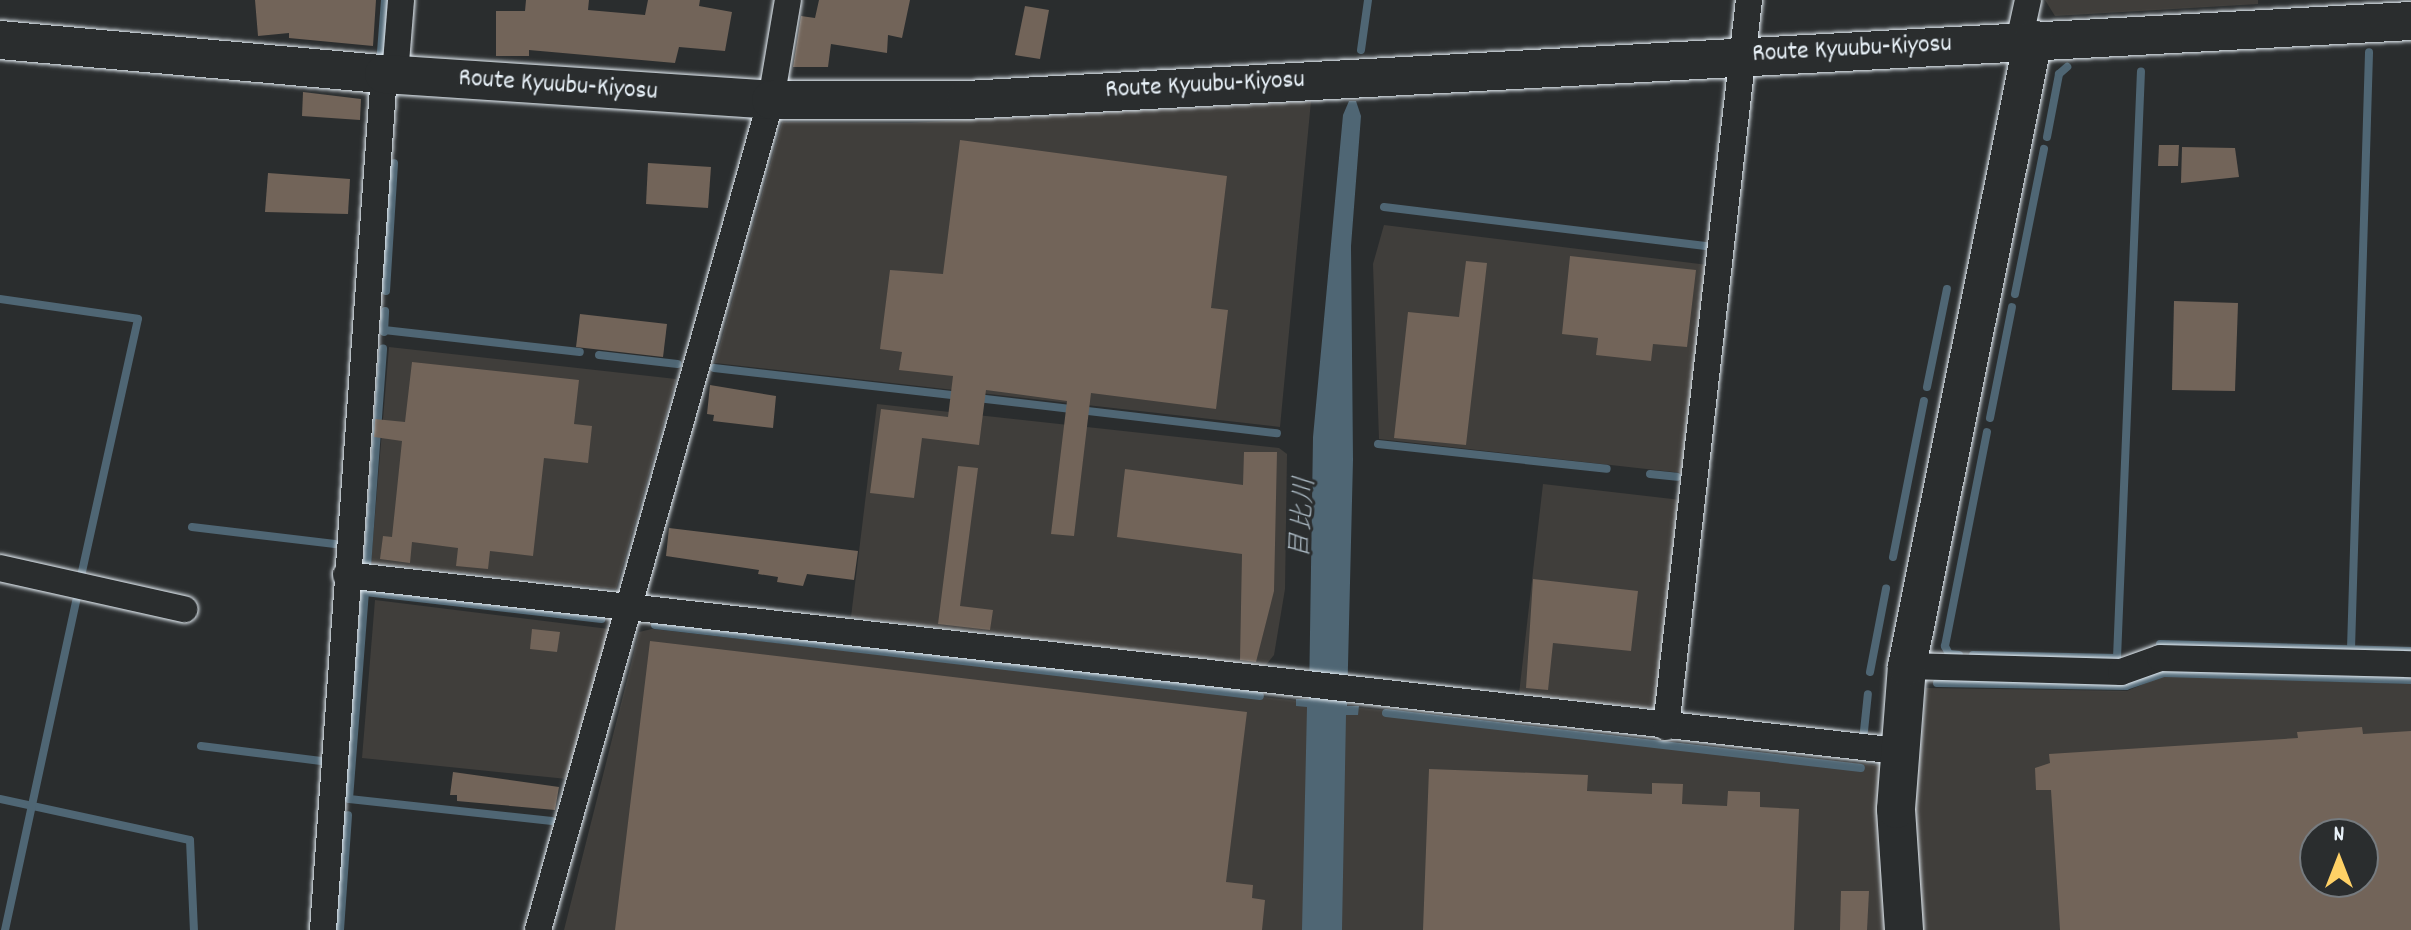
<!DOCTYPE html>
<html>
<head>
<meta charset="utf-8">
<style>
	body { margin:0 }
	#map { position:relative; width:2411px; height:930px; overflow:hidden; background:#2a2d2e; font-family:Dekko,"Klee One",sans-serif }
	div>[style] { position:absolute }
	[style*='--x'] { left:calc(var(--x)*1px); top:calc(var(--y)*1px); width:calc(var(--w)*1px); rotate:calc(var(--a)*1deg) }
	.built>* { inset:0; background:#403e3b }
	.water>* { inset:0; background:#4f6674 }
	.stream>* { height:8px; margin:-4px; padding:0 4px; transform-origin:4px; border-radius:4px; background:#4f6674 }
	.building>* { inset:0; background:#726459 }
	.roads { filter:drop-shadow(0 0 2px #e8f1f8) drop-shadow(0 0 2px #e8f1f8) }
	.street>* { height:26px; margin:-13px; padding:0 13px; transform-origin:13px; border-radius:13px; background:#2a2d2e }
	.secondary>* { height:38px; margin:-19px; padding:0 19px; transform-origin:19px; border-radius:19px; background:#2a2d2e }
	span { translate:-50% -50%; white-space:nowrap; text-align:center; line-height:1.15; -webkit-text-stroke:6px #2a2d2e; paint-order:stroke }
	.street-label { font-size:26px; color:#e8f1f8 }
	.water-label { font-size:28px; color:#abb9c3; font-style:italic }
	.north { position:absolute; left:2299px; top:818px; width:80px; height:80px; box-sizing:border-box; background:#2a2d2e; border:2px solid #767b7f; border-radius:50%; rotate:0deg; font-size:22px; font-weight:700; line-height:32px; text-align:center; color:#e8f1f8 }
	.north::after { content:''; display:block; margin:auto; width:28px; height:36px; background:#ffd166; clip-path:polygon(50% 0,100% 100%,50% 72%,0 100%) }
</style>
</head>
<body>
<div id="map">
	<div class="built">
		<i style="clip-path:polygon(2045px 0,2258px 0,2258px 4px,2055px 16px)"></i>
		<i style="clip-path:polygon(1311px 101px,1280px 427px,715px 363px,782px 122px,910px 123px)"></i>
		<i style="clip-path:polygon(1384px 225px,1708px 265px,1682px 473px,1379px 439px,1373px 264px)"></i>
		<i style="clip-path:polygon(389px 347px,676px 379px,616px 589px,371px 563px)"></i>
		<i style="clip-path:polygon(877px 404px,1279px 448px,1287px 454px,1285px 589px,1274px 655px,1265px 666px,851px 617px)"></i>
		<i style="clip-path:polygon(1543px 484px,1681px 500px,1657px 709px,1519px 694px)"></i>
		<i style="clip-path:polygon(375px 600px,609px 629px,567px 779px,362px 758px)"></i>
		<i style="clip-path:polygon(evenodd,652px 629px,1919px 770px,1926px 688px,2127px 691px,2163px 676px,2411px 684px,2411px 930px,564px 930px,639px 632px,652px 629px,2315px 834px,2363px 834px,2363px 882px,2315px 882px,2315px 834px)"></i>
	</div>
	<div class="water">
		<i style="clip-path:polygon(1349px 101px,1356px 101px,1361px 116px,1351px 246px,1353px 460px,1347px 706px,1359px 706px,1358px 715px,1346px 715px,1342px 930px,1302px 930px,1307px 707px,1296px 706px,1296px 699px,1309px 699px,1313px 437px,1343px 115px)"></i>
	</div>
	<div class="stream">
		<i style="--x:1361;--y:50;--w:50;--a:-82"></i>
		<i style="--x:381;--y:52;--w:52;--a:-85.6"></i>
		<i style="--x:2047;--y:137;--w:64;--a:-79.2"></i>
		<i style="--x:2059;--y:74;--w:11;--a:-41"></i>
		<i style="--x:1384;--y:207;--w:326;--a:6.9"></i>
		<i style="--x:386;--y:291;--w:128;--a:-86.4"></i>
		<i style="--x:2015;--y:294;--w:148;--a:-78.7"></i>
		<i style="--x:0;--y:299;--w:139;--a:8.2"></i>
		<i style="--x:138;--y:319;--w:263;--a:102.5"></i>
		<i style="--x:384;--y:330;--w:197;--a:6.4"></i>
		<i style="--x:384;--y:332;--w:21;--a:-87"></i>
		<i style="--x:599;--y:355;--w:79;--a:6.6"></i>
		<i style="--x:714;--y:368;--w:248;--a:6.5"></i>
		<i style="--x:1927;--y:387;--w:100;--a:-78.5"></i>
		<i style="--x:977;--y:398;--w:302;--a:6.7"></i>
		<i style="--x:1990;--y:418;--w:113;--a:-78.8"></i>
		<i style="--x:1378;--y:444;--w:230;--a:6.2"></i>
		<i style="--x:1650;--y:474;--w:27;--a:6"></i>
		<i style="--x:192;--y:527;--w:144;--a:6.8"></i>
		<i style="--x:1893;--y:557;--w:159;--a:-78.8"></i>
		<i style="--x:367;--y:567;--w:219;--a:-85.8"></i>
		<i style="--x:655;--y:625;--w:609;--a:6.69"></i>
		<i style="--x:2160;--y:644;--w:251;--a:1.6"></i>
		<i style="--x:2351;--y:649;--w:597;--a:-88.27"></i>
		<i style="--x:1959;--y:655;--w:10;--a:-174"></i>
		<i style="--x:1949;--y:654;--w:9;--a:-117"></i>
		<i style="--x:1945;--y:646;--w:218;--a:-78.9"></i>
		<i style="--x:1973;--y:655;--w:144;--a:1.2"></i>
		<i style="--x:2117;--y:658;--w:587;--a:-87.66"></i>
		<i style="--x:1870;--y:672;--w:85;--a:-79.1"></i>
		<i style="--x:1937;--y:683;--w:189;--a:0.9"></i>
		<i style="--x:2126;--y:686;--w:40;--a:-18.9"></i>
		<i style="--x:2164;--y:673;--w:247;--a:1.6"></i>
		<i style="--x:1386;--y:713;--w:478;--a:6.6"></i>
		<i style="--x:1864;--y:731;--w:37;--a:-84"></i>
		<i style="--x:201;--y:746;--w:121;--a:7.1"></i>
		<i style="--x:0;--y:799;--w:194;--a:12.2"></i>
		<i style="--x:190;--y:840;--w:90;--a:87.5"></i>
		<i style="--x:552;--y:821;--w:204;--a:-173.8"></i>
		<i style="--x:349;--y:799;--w:208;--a:-85.6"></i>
		<i style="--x:365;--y:592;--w:238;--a:6.5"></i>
		<i style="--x:5;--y:930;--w:342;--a:-77.8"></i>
		<i style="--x:340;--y:930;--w:115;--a:-86"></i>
	</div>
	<div class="building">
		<i style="clip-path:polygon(255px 0,376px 0,373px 46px,289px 38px,289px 33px,258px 36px)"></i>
		<i style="clip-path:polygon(526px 0,589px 0,588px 10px,645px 15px,648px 0,700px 0,699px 6px,732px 12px,725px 51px,679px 47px,675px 63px,529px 50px,529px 56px,496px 56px,496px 11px,525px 11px)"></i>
		<i style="clip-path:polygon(819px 0,910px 0,902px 38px,888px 35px,887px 53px,831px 44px,828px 67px,793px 67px,801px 16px,815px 18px)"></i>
		<i style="clip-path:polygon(1025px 6px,1049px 10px,1040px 59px,1015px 55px)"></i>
		<i style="clip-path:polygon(303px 92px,361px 99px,360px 120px,302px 116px)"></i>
		<i style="clip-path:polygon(960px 140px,1227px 176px,1211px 308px,1228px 310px,1216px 409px,1091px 393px,1074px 536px,1051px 534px,1067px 401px,986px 390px,979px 445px,922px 438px,914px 498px,870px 493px,881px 409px,948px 417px,953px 376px,899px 370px,902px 352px,880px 349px,890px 270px,943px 274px)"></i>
		<i style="clip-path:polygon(2159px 145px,2179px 145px,2178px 166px,2158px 166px)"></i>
		<i style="clip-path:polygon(2182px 147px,2235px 148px,2239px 177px,2181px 183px)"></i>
		<i style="clip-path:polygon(648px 163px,711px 167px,708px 208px,646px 204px)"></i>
		<i style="clip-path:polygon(268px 173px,350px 179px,348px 214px,265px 212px)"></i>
		<i style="clip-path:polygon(1570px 256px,1696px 270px,1687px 347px,1653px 344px,1651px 361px,1596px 355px,1598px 338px,1562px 334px)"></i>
		<i style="clip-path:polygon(1466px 261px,1487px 263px,1466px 445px,1394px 438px,1408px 312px,1459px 317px)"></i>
		<i style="clip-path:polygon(2174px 301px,2238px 303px,2235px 391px,2172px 390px)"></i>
		<i style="clip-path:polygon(580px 314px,667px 324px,663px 357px,576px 347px)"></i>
		<i style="clip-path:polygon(412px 362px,579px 380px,574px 424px,592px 426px,588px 463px,544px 458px,533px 556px,490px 551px,488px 569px,456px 566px,458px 548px,412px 542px,410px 563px,380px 559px,383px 536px,392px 537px,402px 441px,374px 437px,375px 419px,405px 422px)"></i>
		<i style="clip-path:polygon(710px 385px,776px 396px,773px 428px,713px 421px,714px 415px,707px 414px)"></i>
		<i style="clip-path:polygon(1244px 452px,1277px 452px,1274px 591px,1256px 662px,1240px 660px,1242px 554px,1117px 537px,1125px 469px,1243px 485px)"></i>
		<i style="clip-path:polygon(958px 466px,978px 468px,960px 606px,993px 610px,990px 630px,938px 624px)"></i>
		<i style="clip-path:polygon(669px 528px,858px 551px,854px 580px,807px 574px,803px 586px,777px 582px,778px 577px,758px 574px,759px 570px,666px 556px)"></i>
		<i style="clip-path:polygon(1533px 579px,1638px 591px,1631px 651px,1553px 643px,1548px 690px,1526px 688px)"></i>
		<i style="clip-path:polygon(532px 629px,560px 632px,557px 652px,530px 649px)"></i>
		<i style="clip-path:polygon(650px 641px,1247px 712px,1226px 882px,1253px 885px,1252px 898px,1265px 900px,1262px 930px,615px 930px)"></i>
		<i style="clip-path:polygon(evenodd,2362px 727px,2363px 734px,2411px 731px,2411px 930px,2060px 930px,2051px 790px,2036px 790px,2035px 768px,2050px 763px,2049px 754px,2298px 738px,2297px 732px,2362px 727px,2315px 834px,2363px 834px,2363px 882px,2315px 882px,2315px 834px)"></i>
		<i style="clip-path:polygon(1429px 769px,1588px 775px,1587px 791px,1652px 794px,1652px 783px,1683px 784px,1682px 804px,1727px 806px,1728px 791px,1760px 792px,1760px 807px,1799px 809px,1794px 930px,1423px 930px)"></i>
		<i style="clip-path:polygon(453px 772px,559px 787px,555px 810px,457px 801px,457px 795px,450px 795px)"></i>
		<i style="clip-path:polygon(1841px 891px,1869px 891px,1867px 930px,1840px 930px)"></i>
	</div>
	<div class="roads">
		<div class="street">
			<i style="--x:2019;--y:41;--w:42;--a:-77.6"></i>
			<i style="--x:395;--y:75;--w:75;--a:-85.4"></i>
			<i style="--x:0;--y:568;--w:189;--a:12.6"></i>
			<i style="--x:346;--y:575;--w:1561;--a:6.47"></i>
			<i style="--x:1907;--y:666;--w:214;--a:1.6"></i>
			<i style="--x:2121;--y:672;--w:41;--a:-19.7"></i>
			<i style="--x:2160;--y:658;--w:251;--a:1.4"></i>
			<i style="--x:1666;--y:727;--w:732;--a:-83.49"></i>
			<i style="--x:323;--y:930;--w:858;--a:-85.92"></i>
			<i style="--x:538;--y:930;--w:862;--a:-74.32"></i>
			<i style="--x:771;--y:100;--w:101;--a:-80.4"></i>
		</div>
		<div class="secondary">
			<i style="--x:0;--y:40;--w:386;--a:5.1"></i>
			<i style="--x:384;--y:74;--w:388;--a:3.8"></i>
			<i style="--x:771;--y:100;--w:195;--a:0"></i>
			<i style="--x:966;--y:100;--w:1447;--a:-3.13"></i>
			<i style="--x:1904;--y:930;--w:121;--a:-93.8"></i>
			<i style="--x:1896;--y:809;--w:143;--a:-85.6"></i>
			<i style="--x:1907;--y:666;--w:639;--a:-78.62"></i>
		</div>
	</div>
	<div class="street-label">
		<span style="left:1852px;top:50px;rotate:-3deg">Route Kyuubu-Kiyosu</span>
		<span style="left:558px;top:86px;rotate:4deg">Route Kyuubu-Kiyosu</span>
		<span style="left:1205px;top:86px;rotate:-3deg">Route Kyuubu-Kiyosu</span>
	</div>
	<div class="water-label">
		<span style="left:1305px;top:518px;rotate:-86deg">目比川</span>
	</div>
	<div class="north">N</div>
</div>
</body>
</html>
